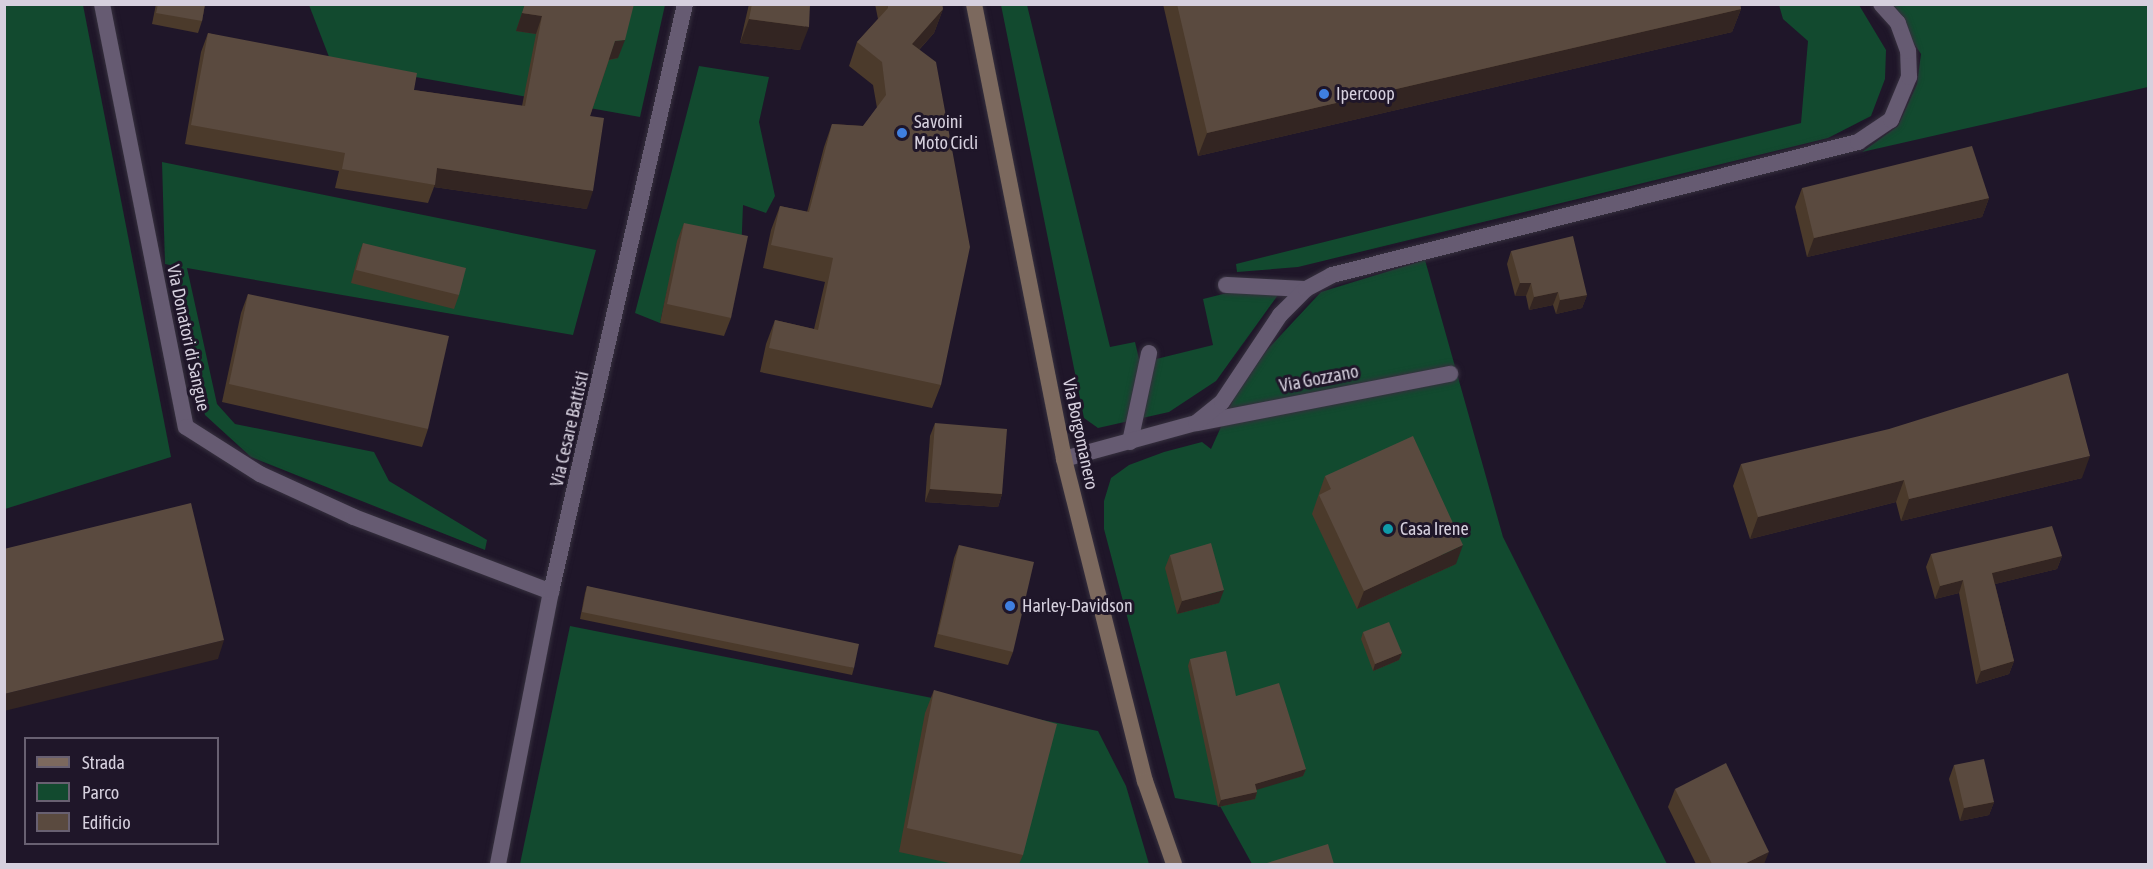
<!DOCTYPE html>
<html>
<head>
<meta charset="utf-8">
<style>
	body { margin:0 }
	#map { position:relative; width:2153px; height:869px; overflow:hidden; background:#1f1629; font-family:"Asap Condensed",sans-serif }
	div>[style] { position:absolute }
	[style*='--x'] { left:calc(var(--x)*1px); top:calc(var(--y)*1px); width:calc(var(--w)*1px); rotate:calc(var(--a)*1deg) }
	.green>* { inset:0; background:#124a2f }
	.roads { filter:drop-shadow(0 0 2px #36303e) drop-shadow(0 0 2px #36303e) }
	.minor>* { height:16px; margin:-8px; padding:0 8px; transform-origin:8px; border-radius:8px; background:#665b72 }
	.tertiary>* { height:16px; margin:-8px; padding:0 8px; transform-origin:8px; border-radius:8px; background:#665b72 }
	.secondary>* { height:16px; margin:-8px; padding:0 8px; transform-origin:8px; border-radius:8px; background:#7c695e }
	.wall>* { inset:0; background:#4b3a2b }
	.shaded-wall>* { inset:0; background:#332522 }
	.building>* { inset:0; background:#5a4a3f }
	.dots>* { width:16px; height:16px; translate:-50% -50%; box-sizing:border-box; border:3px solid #1f1629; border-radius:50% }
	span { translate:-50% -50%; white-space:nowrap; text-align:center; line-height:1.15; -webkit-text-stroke:6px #1f1629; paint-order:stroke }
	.poi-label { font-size:18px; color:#d6d0de }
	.left { translate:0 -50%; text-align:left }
	.street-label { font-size:18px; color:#d6d0de }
	.frame { position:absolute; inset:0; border:6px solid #d6d0de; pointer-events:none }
	.legend { position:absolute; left:24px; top:737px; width:195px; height:108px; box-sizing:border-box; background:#1f1629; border:2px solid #686071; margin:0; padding:8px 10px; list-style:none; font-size:18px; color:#d6d0de }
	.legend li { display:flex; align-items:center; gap:12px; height:30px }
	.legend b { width:30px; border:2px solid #686071 }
</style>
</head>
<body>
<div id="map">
	<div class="green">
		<i style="clip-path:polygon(5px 4px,83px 5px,171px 457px,5px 509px)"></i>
		<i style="clip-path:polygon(309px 5px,665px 5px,640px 117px,331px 62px)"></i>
		<i style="clip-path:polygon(1001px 5px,1027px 5px,1110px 347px,1135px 342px,1140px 363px,1213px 345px,1203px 299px,1231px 292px,1278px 295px,1216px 381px,1169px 412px,1098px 428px,1084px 418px)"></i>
		<i style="clip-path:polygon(1779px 5px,1859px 5px,1886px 50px,1885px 79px,1871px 116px,1828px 138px,1298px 267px,1237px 272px,1236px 264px,1801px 123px,1808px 41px,1783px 19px)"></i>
		<i style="clip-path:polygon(1888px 5px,2148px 5px,2148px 87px,1862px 152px,1898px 126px,1917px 84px,1921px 54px)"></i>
		<i style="clip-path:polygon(699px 66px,769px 77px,759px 122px,775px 196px,766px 213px,743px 205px,741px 255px,678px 242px,660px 323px,635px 313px)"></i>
		<i style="clip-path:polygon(162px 162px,596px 250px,573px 335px,187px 268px,217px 404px,235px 424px,374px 452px,389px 481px,487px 540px,485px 550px,251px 457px,205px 415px,170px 265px,165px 264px)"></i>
		<i style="clip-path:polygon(1425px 260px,1503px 537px,1667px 864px,1252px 864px,1220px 806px,1175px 798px,1104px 529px,1104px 501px,1111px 478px,1129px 465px,1164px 452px,1202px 442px,1211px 449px,1234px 398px,1266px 351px,1321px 292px)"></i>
		<i style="clip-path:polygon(570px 626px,1098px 731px,1126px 786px,1149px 864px,520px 864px)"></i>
	</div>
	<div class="roads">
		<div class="minor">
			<i style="--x:102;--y:4;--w:431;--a:78.8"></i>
			<i style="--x:186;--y:427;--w:88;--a:32.4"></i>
			<i style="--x:260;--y:474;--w:103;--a:24.6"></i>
			<i style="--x:354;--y:517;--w:211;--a:20.8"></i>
			<i style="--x:1226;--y:285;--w:80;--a:2.9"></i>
			<i style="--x:1197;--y:423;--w:258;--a:-11"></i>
			<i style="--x:1130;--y:442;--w:91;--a:-77.9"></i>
			<i style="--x:1064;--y:459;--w:137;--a:-15.3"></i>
			<i style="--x:1196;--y:423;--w:33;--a:-39"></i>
			<i style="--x:1222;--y:402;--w:105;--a:-56.3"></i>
			<i style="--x:1280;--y:315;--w:37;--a:-45"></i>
			<i style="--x:1306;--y:289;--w:30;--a:-28"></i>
			<i style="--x:1332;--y:275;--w:543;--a:-14.19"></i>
			<i style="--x:1858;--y:142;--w:40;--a:-34"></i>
			<i style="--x:1891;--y:120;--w:47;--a:-67.3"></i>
			<i style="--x:1909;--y:77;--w:26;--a:-92"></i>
			<i style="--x:1908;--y:51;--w:30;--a:-110"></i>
			<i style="--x:1898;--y:23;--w:25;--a:-132"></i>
		</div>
		<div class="tertiary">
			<i style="--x:498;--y:864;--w:277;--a:-79"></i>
			<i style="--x:551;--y:592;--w:603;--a:-77.16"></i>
		</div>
		<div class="secondary">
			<i style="--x:974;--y:4;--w:464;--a:78.8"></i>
			<i style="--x:1064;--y:459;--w:332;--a:75.9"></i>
			<i style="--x:1145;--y:781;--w:88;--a:70.7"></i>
		</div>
	</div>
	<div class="wall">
		<i style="clip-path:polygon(156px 4px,205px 4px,202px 21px,198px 33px,152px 24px)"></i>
		<i style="clip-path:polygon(525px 4px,618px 58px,609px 60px,590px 116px,587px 209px,434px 187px,428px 203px,335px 188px,339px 171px,185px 144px,201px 52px,208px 33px,414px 90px,522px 106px,536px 34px,516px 31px)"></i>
		<i style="clip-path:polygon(749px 4px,810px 4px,800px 50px,740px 43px)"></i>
		<i style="clip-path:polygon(875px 4px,942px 4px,943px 9px,934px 33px,919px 50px,941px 385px,932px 408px,760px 372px,766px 344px,775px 320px,814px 329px,825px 282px,763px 268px,771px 230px,780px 206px,807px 212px,824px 147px,832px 124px,863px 126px,877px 108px,873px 85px,849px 66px,857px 42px,878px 19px)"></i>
		<i style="clip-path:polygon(1163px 4px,1740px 4px,1741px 9px,1732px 32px,1198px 156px)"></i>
		<i style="clip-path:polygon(1802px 188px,1989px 198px,1982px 217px,1807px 257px,1795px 207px)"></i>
		<i style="clip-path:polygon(684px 223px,731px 318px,724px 336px,660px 323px,677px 241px)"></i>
		<i style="clip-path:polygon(363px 243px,459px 295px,454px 309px,351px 283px,358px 256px)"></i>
		<i style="clip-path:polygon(1511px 251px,1587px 295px,1582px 308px,1556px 314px,1553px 305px,1529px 310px,1526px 296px,1515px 296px,1507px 264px)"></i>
		<i style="clip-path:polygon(248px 294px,428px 429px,422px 447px,222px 402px,241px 313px)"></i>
		<i style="clip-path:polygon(935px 423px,1002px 494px,998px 507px,925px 502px,930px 436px)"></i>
		<i style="clip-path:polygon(1741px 464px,2082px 478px,1901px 521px,1896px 502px,1750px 539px,1733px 486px)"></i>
		<i style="clip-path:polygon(1325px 476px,1456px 564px,1357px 609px,1312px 514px)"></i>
		<i style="clip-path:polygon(959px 545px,1013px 652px,1008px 665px,934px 647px,954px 558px)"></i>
		<i style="clip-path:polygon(1931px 554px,2062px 556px,2057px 569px,1995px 584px,2014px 661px,2009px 674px,1976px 684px,1959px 593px,1935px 599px,1926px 567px)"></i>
		<i style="clip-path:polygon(1170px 555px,1219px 603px,1177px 614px,1165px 568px)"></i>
		<i style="clip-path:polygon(587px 586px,854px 668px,852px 675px,580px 619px,585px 593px)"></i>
		<i style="clip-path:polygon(1363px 632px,1402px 653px,1399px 660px,1373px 671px,1361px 639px)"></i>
		<i style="clip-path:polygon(1190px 659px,1236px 696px,1306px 769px,1303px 776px,1256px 789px,1257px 792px,1255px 799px,1218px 807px,1188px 666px)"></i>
		<i style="clip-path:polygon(934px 690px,1023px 855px,1019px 864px,954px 864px,899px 852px,925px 713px)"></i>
		<i style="clip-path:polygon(1954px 765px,1994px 802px,1989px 815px,1960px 821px,1949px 779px)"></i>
		<i style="clip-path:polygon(1675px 789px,1764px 864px,1696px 864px,1668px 807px)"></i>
	</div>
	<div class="shaded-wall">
		<i style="clip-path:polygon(943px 9px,934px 33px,903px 67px,912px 44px)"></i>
		<i style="clip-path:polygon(1741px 9px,1732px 32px,1198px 156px,1207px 133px)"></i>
		<i style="clip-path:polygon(522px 13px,542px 16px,536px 34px,516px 31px)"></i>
		<i style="clip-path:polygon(749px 19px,809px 27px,800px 50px,740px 43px)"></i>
		<i style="clip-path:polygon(625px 40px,618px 58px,608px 60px,615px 41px)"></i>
		<i style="clip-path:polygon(437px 168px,593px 191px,587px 209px,434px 187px)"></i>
		<i style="clip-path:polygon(1989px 198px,1982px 217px,1807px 257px,1814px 238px)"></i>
		<i style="clip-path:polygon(1520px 283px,1531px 283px,1526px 296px,1515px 296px)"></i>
		<i style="clip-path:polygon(1558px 292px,1553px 305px,1529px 310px,1534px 297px)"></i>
		<i style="clip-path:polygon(1587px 295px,1582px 308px,1556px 314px,1560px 300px)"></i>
		<i style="clip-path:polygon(2090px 456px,2082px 478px,1901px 521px,1909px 499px)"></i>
		<i style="clip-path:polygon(1904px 480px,1896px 502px,1750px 539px,1758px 517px)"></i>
		<i style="clip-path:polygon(930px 489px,1002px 494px,998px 507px,925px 502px)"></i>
		<i style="clip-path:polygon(1463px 545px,1456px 564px,1357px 609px,1364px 591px)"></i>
		<i style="clip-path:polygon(2062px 556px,2057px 569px,1987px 586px,1992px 573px)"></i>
		<i style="clip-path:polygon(1963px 580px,1959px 593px,1935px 599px,1940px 586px)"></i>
		<i style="clip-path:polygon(1224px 590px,1219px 603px,1177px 614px,1182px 601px)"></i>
		<i style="clip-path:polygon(224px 640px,218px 659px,4px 711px,4px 694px)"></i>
		<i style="clip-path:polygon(1402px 653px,1399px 660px,1373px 671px,1375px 664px)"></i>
		<i style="clip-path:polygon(2014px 661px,2009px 674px,1976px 684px,1981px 671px)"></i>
		<i style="clip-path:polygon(1306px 769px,1303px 776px,1253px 791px,1255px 784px)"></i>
		<i style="clip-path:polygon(1257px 792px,1255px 799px,1218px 807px,1221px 800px)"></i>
		<i style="clip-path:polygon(1994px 802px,1989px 815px,1960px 821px,1964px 808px)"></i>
		<i style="clip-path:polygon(1769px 852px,1764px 864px,1744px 864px)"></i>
	</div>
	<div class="building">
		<i style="clip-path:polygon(158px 4px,205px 4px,202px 21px,156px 13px)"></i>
		<i style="clip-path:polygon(525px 4px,634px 4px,625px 40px,615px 41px,590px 116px,604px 118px,593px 191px,437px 168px,435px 185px,342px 169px,345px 153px,191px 125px,208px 33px,417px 73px,414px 90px,525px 106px,542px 16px,522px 13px)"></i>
		<i style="clip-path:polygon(752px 4px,810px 4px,809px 27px,749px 19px)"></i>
		<i style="clip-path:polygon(888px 4px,942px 4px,943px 9px,912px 44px,936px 62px,970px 247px,941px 385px,769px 348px,775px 320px,818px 330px,833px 258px,771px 245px,780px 206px,809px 212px,832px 124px,863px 126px,886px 95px,882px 62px,857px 42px,888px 8px)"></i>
		<i style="clip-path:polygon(1177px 4px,1740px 4px,1741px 9px,1207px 133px)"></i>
		<i style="clip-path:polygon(1972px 146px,1989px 198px,1814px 238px,1802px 188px)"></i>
		<i style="clip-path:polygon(684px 223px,748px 236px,731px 318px,667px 304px)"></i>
		<i style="clip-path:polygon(1573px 236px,1587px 295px,1560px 300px,1558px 292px,1534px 297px,1531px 283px,1520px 283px,1511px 251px)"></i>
		<i style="clip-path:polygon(363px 243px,466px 268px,459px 295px,356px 270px)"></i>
		<i style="clip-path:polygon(248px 294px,449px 336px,428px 429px,229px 384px)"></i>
		<i style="clip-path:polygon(2068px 373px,2090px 456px,1909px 499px,1904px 480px,1758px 517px,1741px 464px,1889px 429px)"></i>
		<i style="clip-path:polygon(935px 423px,1007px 429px,1002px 494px,930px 489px)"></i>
		<i style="clip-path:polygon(1413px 436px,1463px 545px,1364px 591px,1319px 495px,1331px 489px,1325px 476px)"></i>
		<i style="clip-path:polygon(191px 503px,224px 640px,4px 694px,4px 549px)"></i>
		<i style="clip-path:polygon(2052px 526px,2062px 556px,1992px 573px,2014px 661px,1981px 671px,1963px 580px,1940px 586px,1931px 554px)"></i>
		<i style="clip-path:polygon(1211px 543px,1224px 590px,1182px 601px,1170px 555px)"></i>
		<i style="clip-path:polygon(959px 545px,1034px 562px,1013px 652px,938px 634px)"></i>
		<i style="clip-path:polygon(587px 586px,859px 644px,854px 668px,582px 612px)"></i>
		<i style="clip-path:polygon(1389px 622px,1402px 653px,1375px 664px,1363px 632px)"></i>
		<i style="clip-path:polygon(1226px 651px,1236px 696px,1279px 683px,1306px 769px,1255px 784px,1257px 792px,1221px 800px,1190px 659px)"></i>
		<i style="clip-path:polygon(934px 690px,1057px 724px,1023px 855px,907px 828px)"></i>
		<i style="clip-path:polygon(1984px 759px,1994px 802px,1964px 808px,1954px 765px)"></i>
		<i style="clip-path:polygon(1726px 763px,1769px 852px,1744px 864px,1712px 864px,1675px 789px)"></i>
		<i style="clip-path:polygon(1328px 844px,1334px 864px,1268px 864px,1267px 863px)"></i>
	</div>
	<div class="dots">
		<i style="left:1324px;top:94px;background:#3f7fe0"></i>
		<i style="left:902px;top:133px;background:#3f7fe0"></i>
		<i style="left:1388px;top:529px;background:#0f9aa8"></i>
		<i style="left:1010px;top:606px;background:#3f7fe0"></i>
	</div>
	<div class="poi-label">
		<span class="left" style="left:1336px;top:94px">Ipercoop</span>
		<span class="left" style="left:914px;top:133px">Savoini<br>Moto Cicli</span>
		<span class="left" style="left:1400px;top:529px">Casa Irene</span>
		<span class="left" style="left:1022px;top:606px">Harley-Davidson</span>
	</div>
	<div class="street-label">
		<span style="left:188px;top:338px;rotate:78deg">Via Donatori di Sangue</span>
		<span style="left:1319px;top:379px;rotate:-11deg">Via Gozzano</span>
		<span style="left:570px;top:429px;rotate:-77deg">Via Cesare Battisti</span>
		<span style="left:1080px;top:434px;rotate:78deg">Via Borgomanero</span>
	</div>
	<div class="frame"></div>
	<ul class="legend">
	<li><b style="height:8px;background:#7c695e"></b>Strada</li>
	<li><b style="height:16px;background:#124a2f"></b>Parco</li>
	<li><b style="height:16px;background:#5a4a3f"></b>Edificio</li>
	</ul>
</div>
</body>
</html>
